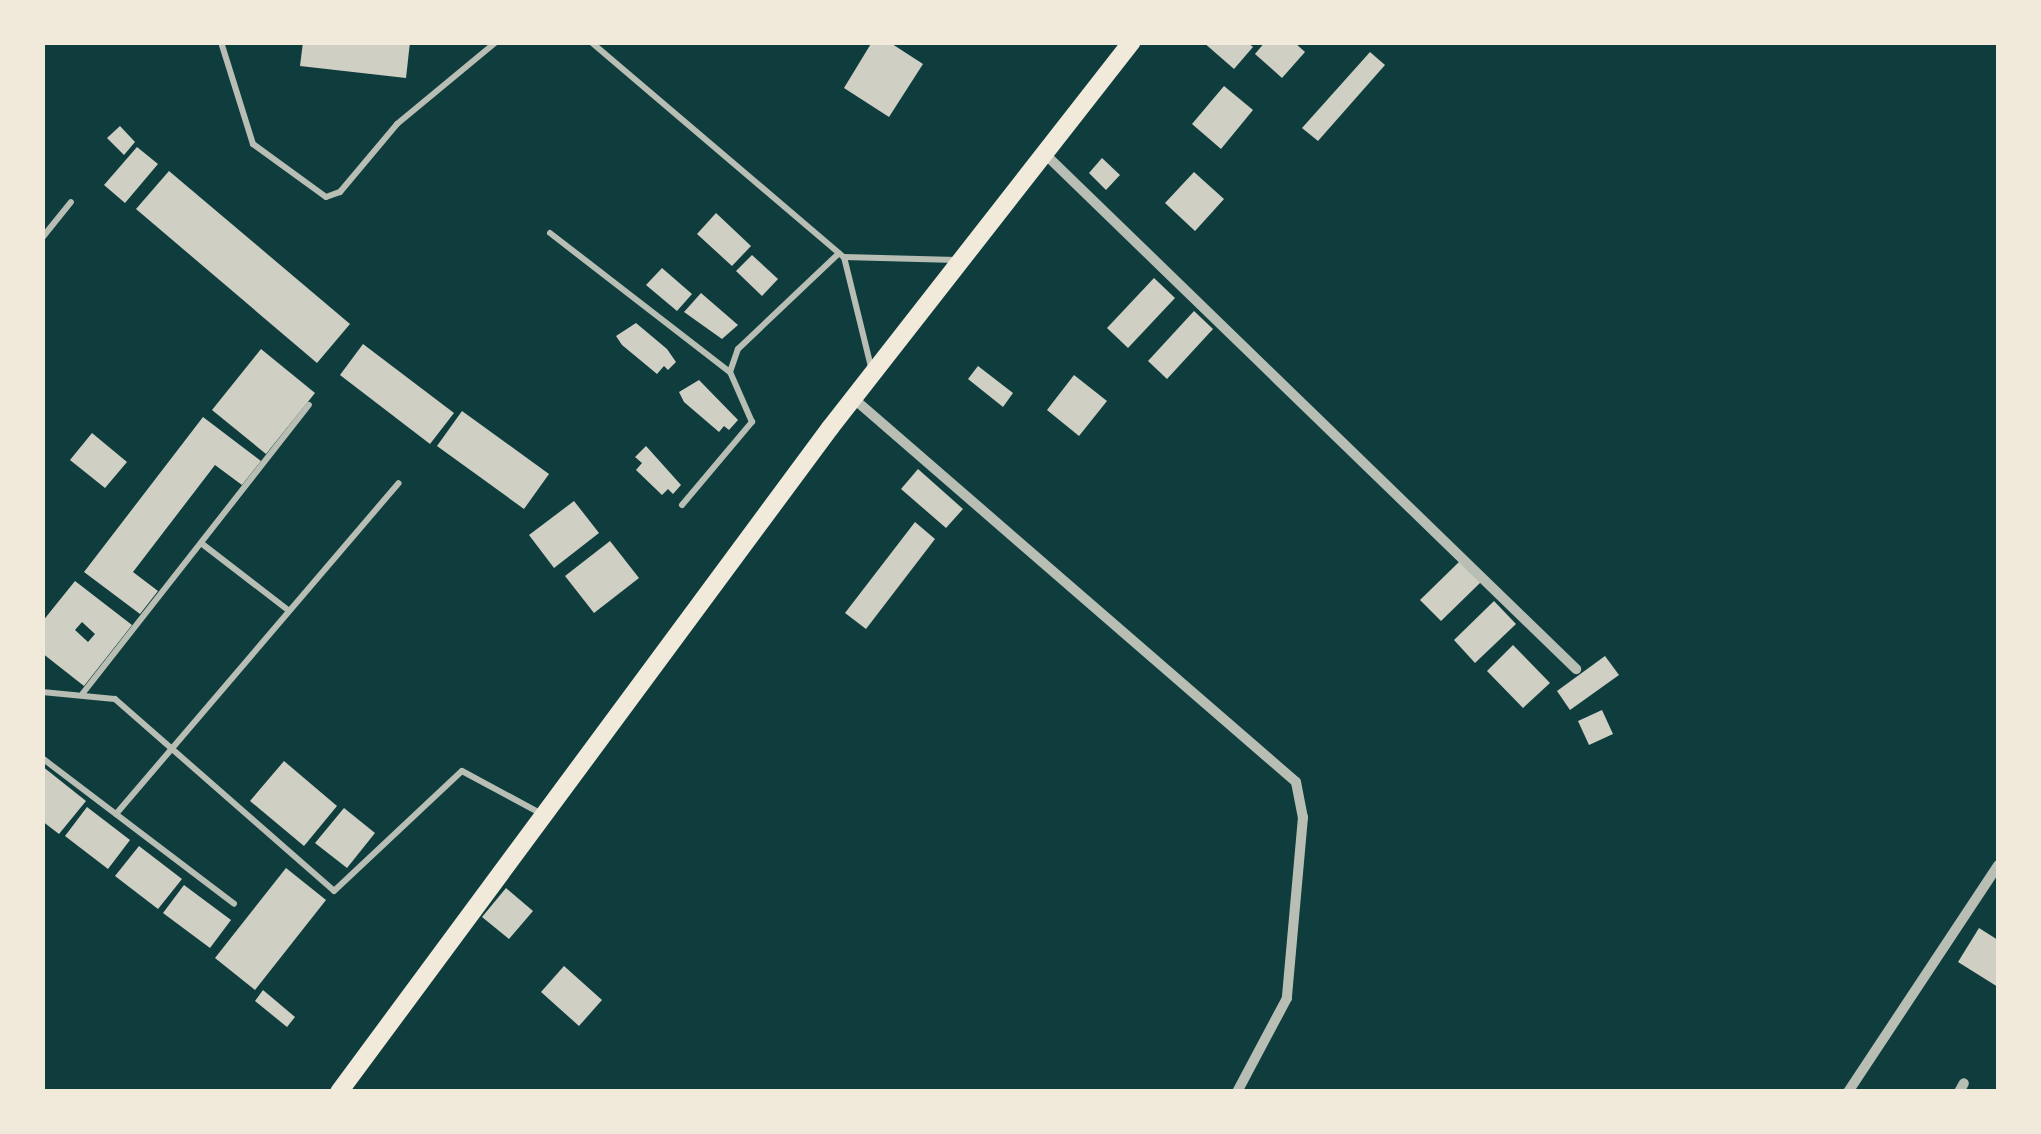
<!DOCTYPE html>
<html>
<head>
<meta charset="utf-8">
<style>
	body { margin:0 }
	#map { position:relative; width:2041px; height:1134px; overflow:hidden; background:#0f3d3e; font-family:"Sofia Sans Condensed",sans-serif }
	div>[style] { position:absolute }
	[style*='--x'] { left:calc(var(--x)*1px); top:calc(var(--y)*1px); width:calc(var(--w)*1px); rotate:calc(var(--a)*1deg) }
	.building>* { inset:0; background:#cfcfc3 }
	.service>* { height:6px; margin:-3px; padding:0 3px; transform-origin:3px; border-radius:3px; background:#b8beb3 }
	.minor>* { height:10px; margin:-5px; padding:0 5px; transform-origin:5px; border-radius:5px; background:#b8beb3 }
	.secondary>* { height:18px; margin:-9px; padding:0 9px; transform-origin:9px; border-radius:9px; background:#f1e9da }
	span { translate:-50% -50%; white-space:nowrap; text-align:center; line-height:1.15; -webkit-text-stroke:8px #f1e9da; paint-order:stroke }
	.frame { position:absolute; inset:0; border:45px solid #f1e9da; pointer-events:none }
</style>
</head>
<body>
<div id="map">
	<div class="building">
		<i style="clip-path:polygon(303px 42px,410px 42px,406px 78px,300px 66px)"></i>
		<i style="clip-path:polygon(872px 42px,889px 42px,923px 64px,889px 117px,844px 88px)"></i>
		<i style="clip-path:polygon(1203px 42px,1247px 42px,1253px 47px,1234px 69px)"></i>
		<i style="clip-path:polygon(1265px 42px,1294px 42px,1305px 52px,1282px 78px,1255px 54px)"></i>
		<i style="clip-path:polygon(1370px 52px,1385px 65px,1318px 141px,1302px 128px)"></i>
		<i style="clip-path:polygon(1224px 86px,1253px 110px,1221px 149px,1192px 124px)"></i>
		<i style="clip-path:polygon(120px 126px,135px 142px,124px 155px,107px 138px)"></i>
		<i style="clip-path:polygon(137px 147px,158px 164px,125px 203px,104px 185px)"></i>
		<i style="clip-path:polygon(1102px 158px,1120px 175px,1106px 190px,1089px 173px)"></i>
		<i style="clip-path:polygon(169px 171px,350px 324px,317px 363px,136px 209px)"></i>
		<i style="clip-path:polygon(1194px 172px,1224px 199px,1195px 231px,1165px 203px)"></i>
		<i style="clip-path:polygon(716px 213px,751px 246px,732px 266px,697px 234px)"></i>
		<i style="clip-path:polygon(752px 255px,778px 279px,762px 296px,736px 271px)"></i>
		<i style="clip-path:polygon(662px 268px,692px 294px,677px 311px,646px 285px)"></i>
		<i style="clip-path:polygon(1154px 278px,1175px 298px,1128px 348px,1107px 328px)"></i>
		<i style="clip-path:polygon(701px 293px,738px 325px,722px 339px,684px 312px)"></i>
		<i style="clip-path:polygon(1194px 311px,1213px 329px,1167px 379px,1148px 361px)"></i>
		<i style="clip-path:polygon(636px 323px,667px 349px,676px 362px,668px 370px,664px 366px,657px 374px,622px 345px,616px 336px)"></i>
		<i style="clip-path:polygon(363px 344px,454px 413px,430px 444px,340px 375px)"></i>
		<i style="clip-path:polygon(261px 349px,315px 393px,266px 454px,212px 410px)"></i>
		<i style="clip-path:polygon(978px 366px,1013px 393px,1003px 407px,968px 379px)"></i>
		<i style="clip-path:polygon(1074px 375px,1107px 401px,1079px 436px,1047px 410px)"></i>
		<i style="clip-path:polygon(699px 380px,738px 420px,729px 430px,724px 426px,719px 432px,684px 402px,679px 392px)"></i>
		<i style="clip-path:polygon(462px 411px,549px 474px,524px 509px,437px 446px)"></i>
		<i style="clip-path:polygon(203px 417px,261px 461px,242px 485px,215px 465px,133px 572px,158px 591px,140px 614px,84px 572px)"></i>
		<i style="clip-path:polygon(92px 433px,127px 462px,105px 488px,70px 460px)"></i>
		<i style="clip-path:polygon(646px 446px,681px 485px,673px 494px,668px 489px,662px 495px,636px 470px,642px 463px,635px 457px)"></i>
		<i style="clip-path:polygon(918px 469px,963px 509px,946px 528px,901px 489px)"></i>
		<i style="clip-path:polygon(574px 501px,599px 533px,554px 568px,529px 535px)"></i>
		<i style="clip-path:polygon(915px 522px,935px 539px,866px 629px,845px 613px)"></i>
		<i style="clip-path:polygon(610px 541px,639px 578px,594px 613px,565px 576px)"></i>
		<i style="clip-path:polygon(1460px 561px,1481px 582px,1441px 621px,1420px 600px)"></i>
		<i style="clip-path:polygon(evenodd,75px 581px,132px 625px,84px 686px,42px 653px,42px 622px,75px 581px,82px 622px,95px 634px,88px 642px,75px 630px,82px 622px)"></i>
		<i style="clip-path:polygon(1494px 601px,1516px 624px,1475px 663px,1454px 640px)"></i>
		<i style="clip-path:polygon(1513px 645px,1550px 683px,1523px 708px,1487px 671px)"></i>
		<i style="clip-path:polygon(1605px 656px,1619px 675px,1570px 710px,1557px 691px)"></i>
		<i style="clip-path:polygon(1602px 710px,1613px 734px,1589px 745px,1578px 721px)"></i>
		<i style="clip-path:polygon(284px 761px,337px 806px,304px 846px,250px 801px)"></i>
		<i style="clip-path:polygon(42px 766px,86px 801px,59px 834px,42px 821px)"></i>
		<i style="clip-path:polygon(87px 807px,130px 840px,108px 869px,65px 836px)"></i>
		<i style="clip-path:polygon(344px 808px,375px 833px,347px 868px,315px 843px)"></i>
		<i style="clip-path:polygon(139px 846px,182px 879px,158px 909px,115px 876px)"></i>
		<i style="clip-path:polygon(286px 868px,326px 900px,255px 990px,215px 958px)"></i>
		<i style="clip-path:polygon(184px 885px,231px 920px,210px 948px,163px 913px)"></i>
		<i style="clip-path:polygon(506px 888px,533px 911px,509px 939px,482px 917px)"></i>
		<i style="clip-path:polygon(1979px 928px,1998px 940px,1998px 987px,1958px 962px)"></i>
		<i style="clip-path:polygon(564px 966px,602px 1000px,579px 1026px,541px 992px)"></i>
		<i style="clip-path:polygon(263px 990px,295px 1017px,287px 1027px,255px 1001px)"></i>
	</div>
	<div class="service">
		<i style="--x:221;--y:42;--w:107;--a:72.6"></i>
		<i style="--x:253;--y:144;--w:90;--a:36"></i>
		<i style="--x:326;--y:197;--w:15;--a:-20"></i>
		<i style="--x:340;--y:192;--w:89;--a:-50"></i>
		<i style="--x:397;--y:124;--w:129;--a:-39.6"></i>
		<i style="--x:591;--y:42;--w:332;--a:40.4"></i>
		<i style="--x:844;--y:257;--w:112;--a:1.5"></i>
		<i style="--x:550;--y:233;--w:227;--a:37.7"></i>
		<i style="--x:42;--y:238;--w:46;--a:-51.1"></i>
		<i style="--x:844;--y:257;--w:113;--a:76.2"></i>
		<i style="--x:682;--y:505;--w:109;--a:-49.9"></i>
		<i style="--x:752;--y:422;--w:55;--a:-113.7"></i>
		<i style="--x:730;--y:372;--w:24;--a:-71"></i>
		<i style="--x:738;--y:349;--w:139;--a:-43.5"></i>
		<i style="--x:201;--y:543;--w:110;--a:37.6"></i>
		<i style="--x:42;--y:692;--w:73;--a:5.5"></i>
		<i style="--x:115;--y:699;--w:291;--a:41.2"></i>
		<i style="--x:334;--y:891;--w:175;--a:-43.2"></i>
		<i style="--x:462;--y:771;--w:91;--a:28.3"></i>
		<i style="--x:83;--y:693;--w:366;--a:-51.9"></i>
		<i style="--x:42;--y:758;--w:241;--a:37.2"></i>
		<i style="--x:116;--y:814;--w:435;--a:-49.5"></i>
	</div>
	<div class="minor">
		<i style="--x:1045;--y:154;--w:740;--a:44.12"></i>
		<i style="--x:853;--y:398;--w:586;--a:40.92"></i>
		<i style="--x:1296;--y:782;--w:36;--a:79"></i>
		<i style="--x:1303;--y:817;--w:182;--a:95.1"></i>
		<i style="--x:1287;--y:998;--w:106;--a:118"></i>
		<i style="--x:1848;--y:1092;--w:272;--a:-56.5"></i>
		<i style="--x:1959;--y:1092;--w:10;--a:-61"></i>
	</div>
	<div class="secondary">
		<i style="--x:339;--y:1092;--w:826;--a:-53.52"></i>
		<i style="--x:830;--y:428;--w:490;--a:-52"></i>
	</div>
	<div class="frame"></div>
</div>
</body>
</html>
